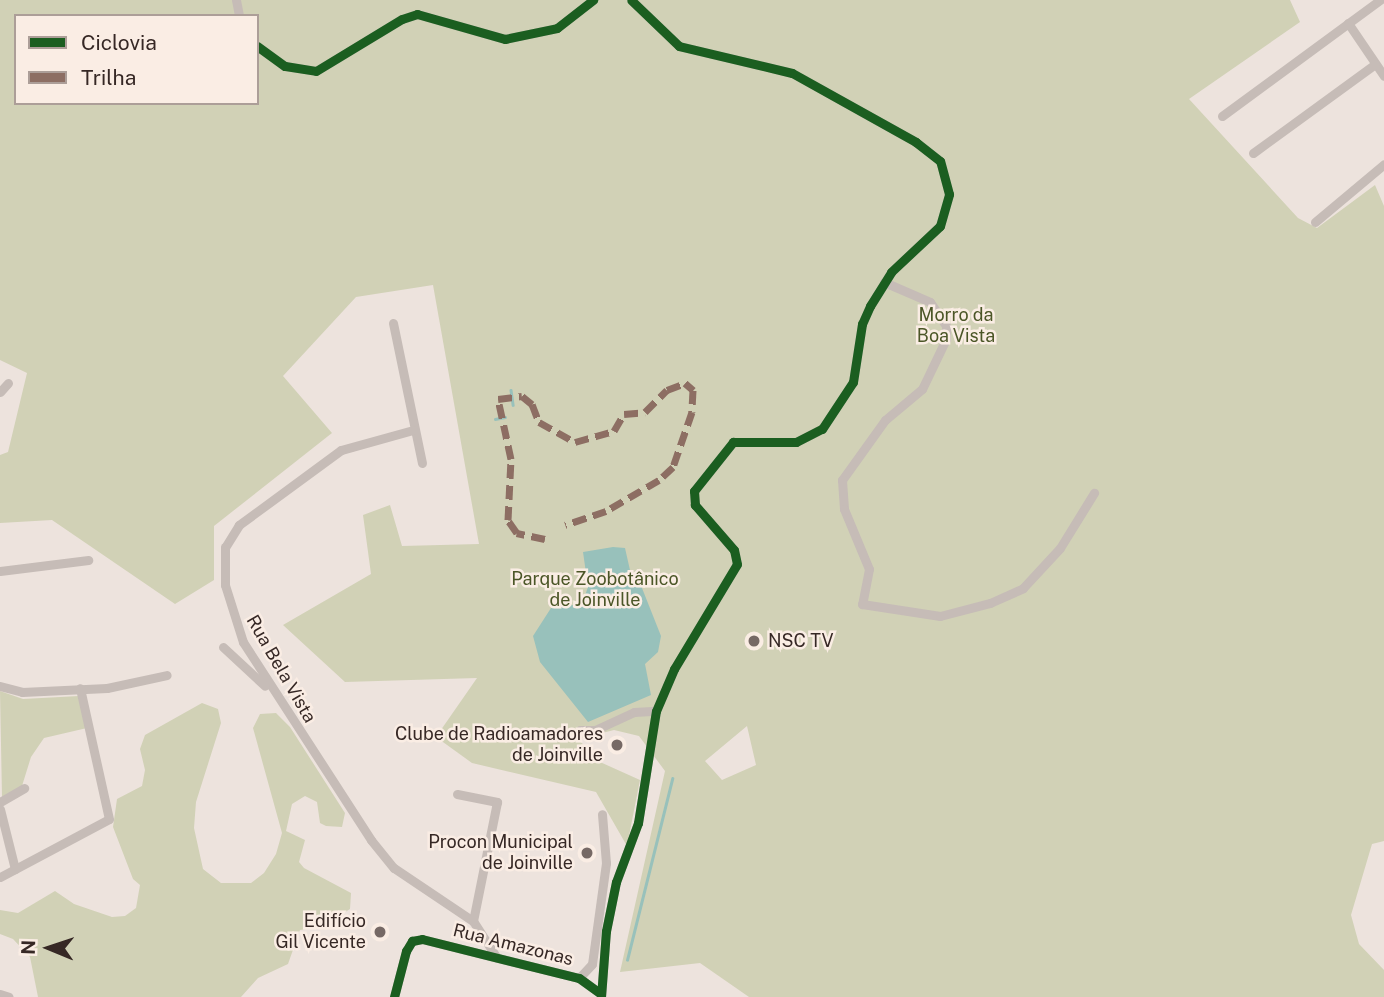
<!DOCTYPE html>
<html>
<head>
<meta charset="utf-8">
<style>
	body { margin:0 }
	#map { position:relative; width:1384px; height:997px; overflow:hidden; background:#ede3dd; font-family:"Public Sans",sans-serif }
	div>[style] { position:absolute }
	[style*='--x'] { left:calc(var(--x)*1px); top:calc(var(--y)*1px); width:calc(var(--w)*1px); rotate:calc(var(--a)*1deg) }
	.green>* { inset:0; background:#d1d1b6 }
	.water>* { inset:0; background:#98c1bb }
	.stream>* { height:2.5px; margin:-1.25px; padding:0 1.25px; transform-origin:1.25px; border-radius:1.25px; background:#98c1bb }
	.minor>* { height:9px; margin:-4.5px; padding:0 4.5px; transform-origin:4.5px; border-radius:4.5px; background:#c6bcb7 }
	.quiet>* { height:7px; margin-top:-3.5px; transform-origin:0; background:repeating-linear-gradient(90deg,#8d6e63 0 14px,transparent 0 21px) }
	.cycleway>* { height:9px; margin:-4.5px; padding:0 4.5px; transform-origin:4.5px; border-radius:4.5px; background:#1b5e20 }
	.dots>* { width:19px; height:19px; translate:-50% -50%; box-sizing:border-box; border:4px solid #faede4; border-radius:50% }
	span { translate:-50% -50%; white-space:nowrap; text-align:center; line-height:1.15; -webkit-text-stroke:5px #faede4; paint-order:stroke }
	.park-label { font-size:18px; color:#4b5627 }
	.poi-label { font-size:18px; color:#362825 }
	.left { translate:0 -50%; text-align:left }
	.right { translate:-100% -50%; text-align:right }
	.street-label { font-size:18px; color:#362825 }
	.legend { position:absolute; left:14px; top:14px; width:245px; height:91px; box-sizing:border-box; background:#faede4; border:2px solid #ac9e98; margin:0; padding:9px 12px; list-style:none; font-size:21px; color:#362825 }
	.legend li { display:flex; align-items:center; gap:14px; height:35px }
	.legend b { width:35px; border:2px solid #ac9e98 }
	.north { position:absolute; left:14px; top:913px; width:70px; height:70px; -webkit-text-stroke:5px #faede4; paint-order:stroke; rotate:272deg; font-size:19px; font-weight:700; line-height:28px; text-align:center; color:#362825 }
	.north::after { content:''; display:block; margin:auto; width:24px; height:32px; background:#362825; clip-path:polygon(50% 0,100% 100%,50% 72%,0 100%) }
</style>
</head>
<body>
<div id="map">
	<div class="green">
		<i style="clip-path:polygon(evenodd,0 0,1290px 0,1300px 22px,1189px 99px,1298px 218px,1317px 228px,1375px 185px,1384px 206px,1384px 841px,1372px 844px,1351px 915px,1359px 944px,1384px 970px,1384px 997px,749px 997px,700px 963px,620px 972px,665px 771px,639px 736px,614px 730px,578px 739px,600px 762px,640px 780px,627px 846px,596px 792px,472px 763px,436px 737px,477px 678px,345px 682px,283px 625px,371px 574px,363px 515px,390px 505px,402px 546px,479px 544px,433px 285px,356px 297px,283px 376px,332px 433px,214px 526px,214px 580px,175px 604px,52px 520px,0 523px,0 455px,8px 452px,27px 373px,0 360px,0 0,16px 16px,257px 16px,257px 103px,16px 103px,16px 16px,0 0,747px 726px,756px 765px,722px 780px,705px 761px,747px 726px)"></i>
		<i style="clip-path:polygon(0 691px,23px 699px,79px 696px,87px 728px,44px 738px,31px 757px,22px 786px,2px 797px)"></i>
		<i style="clip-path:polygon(202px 703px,218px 709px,221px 723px,196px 802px,194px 828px,203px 869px,221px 883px,251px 883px,264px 873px,276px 854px,282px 833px,253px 728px,260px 714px,276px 713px,290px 727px,345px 813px,342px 827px,326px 826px,320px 823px,317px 802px,305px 796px,292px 804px,286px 831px,305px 840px,299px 862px,304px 868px,351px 893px,350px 909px,321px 927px,300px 930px,288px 964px,258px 978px,241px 997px,38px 997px,30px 957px,13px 939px,0 934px,0 910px,18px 913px,55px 891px,74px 904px,112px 917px,125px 916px,136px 908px,140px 885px,133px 879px,113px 827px,117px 799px,142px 786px,145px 770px,140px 749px,145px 735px)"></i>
	</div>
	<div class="water">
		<i style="clip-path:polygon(613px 547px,625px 548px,632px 579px,640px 583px,661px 636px,658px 652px,645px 664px,651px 695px,588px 722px,540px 662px,533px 636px,551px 608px,582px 604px,588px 587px,583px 552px)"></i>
	</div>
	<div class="stream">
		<i style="--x:511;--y:390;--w:15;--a:82"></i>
		<i style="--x:495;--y:419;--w:10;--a:-11"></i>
		<i style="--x:627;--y:960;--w:187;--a:-76"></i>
	</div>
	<div class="minor">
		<i style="--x:236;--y:0;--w:16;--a:79"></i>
		<i style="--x:1348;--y:23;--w:64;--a:55.8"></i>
		<i style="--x:257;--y:46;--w:34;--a:36"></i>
		<i style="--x:285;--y:66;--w:31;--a:9"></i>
		<i style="--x:316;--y:71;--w:100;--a:-31.2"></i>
		<i style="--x:402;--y:19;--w:16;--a:-18"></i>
		<i style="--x:417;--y:14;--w:91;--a:15.9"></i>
		<i style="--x:505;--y:39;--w:53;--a:-11.9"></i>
		<i style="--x:557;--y:28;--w:46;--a:-37.9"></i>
		<i style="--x:1222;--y:116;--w:196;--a:-36.3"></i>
		<i style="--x:1253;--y:153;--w:151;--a:-36.1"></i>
		<i style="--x:1315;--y:222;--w:90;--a:-40"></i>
		<i style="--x:884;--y:282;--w:50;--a:23.5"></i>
		<i style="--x:930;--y:302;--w:29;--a:56"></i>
		<i style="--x:946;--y:326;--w:13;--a:90"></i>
		<i style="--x:946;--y:339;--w:55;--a:115.6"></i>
		<i style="--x:922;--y:389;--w:48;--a:140"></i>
		<i style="--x:885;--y:420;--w:74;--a:125.6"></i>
		<i style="--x:842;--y:480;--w:29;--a:86"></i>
		<i style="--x:844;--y:509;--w:65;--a:67.4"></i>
		<i style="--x:869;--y:569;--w:36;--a:101"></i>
		<i style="--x:862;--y:604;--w:79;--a:8.7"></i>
		<i style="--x:940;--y:616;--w:52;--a:-14.6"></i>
		<i style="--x:990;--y:603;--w:36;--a:-24"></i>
		<i style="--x:1023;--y:588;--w:54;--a:-47.2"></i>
		<i style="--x:1060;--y:548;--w:65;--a:-58.3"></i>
		<i style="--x:393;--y:323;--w:143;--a:78.3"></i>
		<i style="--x:0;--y:392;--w:12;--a:-48"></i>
		<i style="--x:413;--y:430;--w:75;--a:164.5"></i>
		<i style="--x:341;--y:450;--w:127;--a:143.7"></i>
		<i style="--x:239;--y:525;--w:26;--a:122"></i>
		<i style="--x:225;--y:547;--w:38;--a:90"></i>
		<i style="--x:225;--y:585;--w:60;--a:72.5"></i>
		<i style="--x:243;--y:642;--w:236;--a:57.1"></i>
		<i style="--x:371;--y:840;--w:36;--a:51"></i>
		<i style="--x:394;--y:868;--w:95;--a:33.9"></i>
		<i style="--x:473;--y:921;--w:44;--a:57"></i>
		<i style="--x:0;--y:571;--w:89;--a:-7.1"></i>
		<i style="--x:223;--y:647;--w:57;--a:42.9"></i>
		<i style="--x:0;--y:686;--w:23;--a:15"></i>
		<i style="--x:22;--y:692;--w:85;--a:-2.7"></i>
		<i style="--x:107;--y:688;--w:61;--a:-12.2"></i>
		<i style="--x:580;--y:730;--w:15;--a:0"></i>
		<i style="--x:595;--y:730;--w:43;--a:-24.8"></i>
		<i style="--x:634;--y:712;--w:22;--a:-3"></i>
		<i style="--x:457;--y:794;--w:41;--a:11.3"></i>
		<i style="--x:497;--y:802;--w:121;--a:101.4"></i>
		<i style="--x:0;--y:802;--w:28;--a:-30"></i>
		<i style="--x:0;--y:809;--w:62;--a:76"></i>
		<i style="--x:0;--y:877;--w:123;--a:-28"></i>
		<i style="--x:109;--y:819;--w:134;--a:-102.5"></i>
		<i style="--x:579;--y:978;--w:19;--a:-47"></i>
		<i style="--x:592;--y:964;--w:102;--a:-82.1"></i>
		<i style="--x:606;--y:863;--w:49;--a:-94.7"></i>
		<i style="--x:0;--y:994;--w:9;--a:18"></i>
		<i style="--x:394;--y:997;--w:48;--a:-75.4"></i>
		<i style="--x:406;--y:951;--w:12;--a:-59"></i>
		<i style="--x:412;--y:941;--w:10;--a:-11"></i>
		<i style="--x:422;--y:939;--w:162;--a:14"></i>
		<i style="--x:579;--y:978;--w:27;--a:36"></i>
		<i style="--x:601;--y:997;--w:66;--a:-85.7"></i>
		<i style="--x:606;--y:931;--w:50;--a:-78.5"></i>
		<i style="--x:616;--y:882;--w:63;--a:-69.6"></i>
		<i style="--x:638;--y:823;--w:113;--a:-80.9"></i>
		<i style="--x:656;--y:711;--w:46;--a:-66.8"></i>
		<i style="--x:674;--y:669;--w:122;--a:-59"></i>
		<i style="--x:737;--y:564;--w:14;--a:-102"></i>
		<i style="--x:734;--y:550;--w:60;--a:-130.9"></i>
		<i style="--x:695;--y:505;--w:14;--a:-94"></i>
		<i style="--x:694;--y:491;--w:63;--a:-51.5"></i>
		<i style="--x:733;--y:442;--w:63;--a:0"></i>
		<i style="--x:796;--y:442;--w:29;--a:-27"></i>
		<i style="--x:822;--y:429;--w:56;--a:-56.6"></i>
		<i style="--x:853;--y:382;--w:59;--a:-81.2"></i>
		<i style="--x:862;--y:324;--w:20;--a:-66"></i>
		<i style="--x:870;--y:306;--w:40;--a:-58"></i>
		<i style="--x:891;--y:272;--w:67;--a:-43.2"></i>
		<i style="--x:940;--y:226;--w:33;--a:-74"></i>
		<i style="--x:949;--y:194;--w:34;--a:-105"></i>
		<i style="--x:940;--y:161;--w:31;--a:-142"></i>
		<i style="--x:916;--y:142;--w:142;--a:-150.9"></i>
		<i style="--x:792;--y:73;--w:116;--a:-166.6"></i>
		<i style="--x:679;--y:46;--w:66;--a:-136.2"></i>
	</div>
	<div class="quiet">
		<i style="--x:545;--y:539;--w:29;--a:-168"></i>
		<i style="--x:517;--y:533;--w:16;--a:-125"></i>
		<i style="--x:508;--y:520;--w:61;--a:-87.2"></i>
		<i style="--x:511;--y:459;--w:61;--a:-102.2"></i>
		<i style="--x:498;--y:399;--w:24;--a:-7"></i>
		<i style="--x:522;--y:396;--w:13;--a:39"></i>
		<i style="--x:532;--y:404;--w:19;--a:69"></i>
		<i style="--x:539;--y:422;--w:41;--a:29.1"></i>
		<i style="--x:575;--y:442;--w:41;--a:-15.8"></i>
		<i style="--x:614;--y:431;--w:20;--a:-60"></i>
		<i style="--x:624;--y:414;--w:21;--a:-5"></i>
		<i style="--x:645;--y:412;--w:31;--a:-45"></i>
		<i style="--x:667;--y:390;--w:19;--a:-21"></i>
		<i style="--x:685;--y:383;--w:11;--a:41"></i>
		<i style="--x:693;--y:390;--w:22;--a:93"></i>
		<i style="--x:692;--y:412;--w:58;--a:109.1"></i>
		<i style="--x:673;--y:467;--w:19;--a:137"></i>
		<i style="--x:659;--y:480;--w:61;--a:149.7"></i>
		<i style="--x:606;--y:511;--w:43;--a:161.1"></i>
	</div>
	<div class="cycleway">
		<i style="--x:257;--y:46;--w:34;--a:36"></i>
		<i style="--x:285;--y:66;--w:31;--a:9"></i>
		<i style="--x:316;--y:71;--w:100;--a:-31.2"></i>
		<i style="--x:402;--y:19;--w:16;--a:-18"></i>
		<i style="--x:417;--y:14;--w:91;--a:15.9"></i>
		<i style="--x:505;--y:39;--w:53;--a:-11.9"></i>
		<i style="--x:557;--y:28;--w:46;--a:-37.9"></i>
		<i style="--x:394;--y:997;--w:48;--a:-75.4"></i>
		<i style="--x:406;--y:951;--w:12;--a:-59"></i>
		<i style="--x:412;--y:941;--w:10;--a:-11"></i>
		<i style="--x:422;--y:939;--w:162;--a:14"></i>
		<i style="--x:579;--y:978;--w:27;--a:36"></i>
		<i style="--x:601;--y:997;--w:66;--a:-85.7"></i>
		<i style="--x:606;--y:931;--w:50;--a:-78.5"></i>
		<i style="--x:616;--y:882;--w:63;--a:-69.6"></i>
		<i style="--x:638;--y:823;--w:113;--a:-80.9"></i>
		<i style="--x:656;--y:711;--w:46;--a:-66.8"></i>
		<i style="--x:674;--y:669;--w:122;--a:-59"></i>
		<i style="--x:737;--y:564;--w:14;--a:-102"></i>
		<i style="--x:734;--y:550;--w:60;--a:-130.9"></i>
		<i style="--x:695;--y:505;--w:14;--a:-94"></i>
		<i style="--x:694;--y:491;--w:63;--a:-51.5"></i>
		<i style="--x:733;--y:442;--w:63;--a:0"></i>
		<i style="--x:796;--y:442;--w:29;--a:-27"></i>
		<i style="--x:822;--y:429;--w:56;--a:-56.6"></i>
		<i style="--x:853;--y:382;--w:59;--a:-81.2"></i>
		<i style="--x:862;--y:324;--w:20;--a:-66"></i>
		<i style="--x:870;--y:306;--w:40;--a:-58"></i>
		<i style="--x:891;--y:272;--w:67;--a:-43.2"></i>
		<i style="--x:940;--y:226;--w:33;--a:-74"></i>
		<i style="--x:949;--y:194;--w:34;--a:-105"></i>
		<i style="--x:940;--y:161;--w:31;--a:-142"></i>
		<i style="--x:916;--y:142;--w:142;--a:-150.9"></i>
		<i style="--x:792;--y:73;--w:116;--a:-166.6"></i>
		<i style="--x:679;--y:46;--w:66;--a:-136.2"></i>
	</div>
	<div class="dots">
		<i style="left:754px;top:641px;background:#766965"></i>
		<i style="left:617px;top:745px;background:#766965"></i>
		<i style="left:587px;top:853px;background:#766965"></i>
		<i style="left:380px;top:932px;background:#766965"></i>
	</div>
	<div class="park-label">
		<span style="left:956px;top:326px">Morro da<br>Boa Vista</span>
		<span style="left:595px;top:590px">Parque Zoobotânico<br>de Joinville</span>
	</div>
	<div class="poi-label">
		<span class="left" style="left:768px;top:641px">NSC TV</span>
		<span class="right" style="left:603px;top:745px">Clube de Radioamadores<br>de Joinville</span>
		<span class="right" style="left:573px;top:853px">Procon Municipal<br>de Joinville</span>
		<span class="right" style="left:366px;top:932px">Edifício<br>Gil Vicente</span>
	</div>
	<div class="street-label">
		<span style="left:281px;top:669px;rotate:60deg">Rua Bela Vista</span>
		<span style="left:513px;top:945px;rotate:14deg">Rua Amazonas</span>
	</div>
	<ul class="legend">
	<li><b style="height:9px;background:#1b5e20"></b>Ciclovia</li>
	<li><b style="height:9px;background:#8d6e63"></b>Trilha</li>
	</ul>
	<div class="north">N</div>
</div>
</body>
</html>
